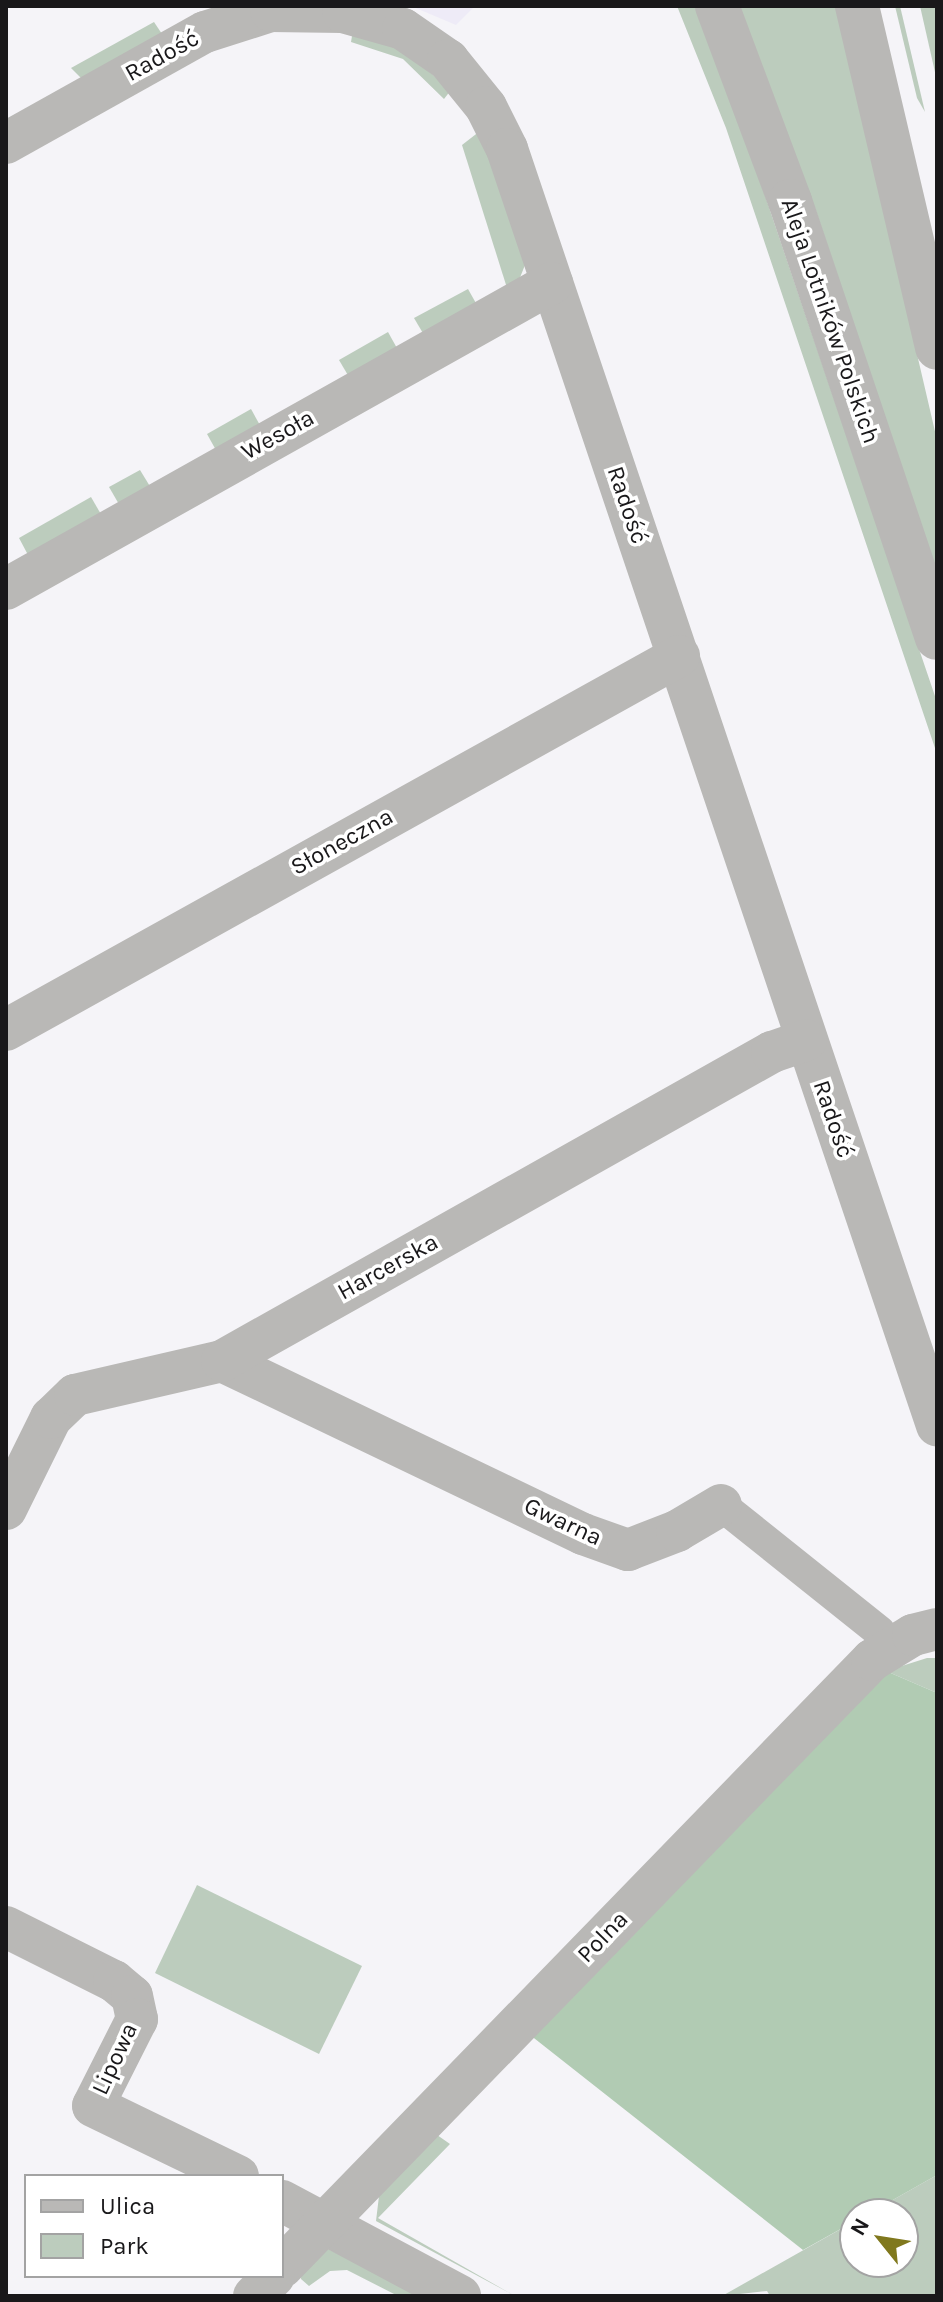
<!DOCTYPE html>
<html>
<head>
<meta charset="utf-8">
<style>
	body { margin:0 }
	#map { position:relative; width:943px; height:2302px; overflow:hidden; background:#f5f4f8; font-family:Karla,sans-serif }
	div>[style] { position:absolute }
	[style*='--x'] { left:calc(var(--x)*1px); top:calc(var(--y)*1px); width:calc(var(--w)*1px); rotate:calc(var(--a)*1deg) }
	.built>* { inset:0; background:#eeebf7 }
	.green>* { inset:0; background:#bcccbd }
	.forest>* { inset:0; background:#b1cbb3 }
	.pedestrian>* { height:32px; margin:-16px; padding:0 16px; transform-origin:16px; border-radius:16px; background:#b9b8b6 }
	.minor>* { height:42px; margin:-21px; padding:0 21px; transform-origin:21px; border-radius:21px; background:#b9b8b6 }
	.tertiary>* { height:44px; margin:-22px; padding:0 22px; transform-origin:22px; border-radius:22px; background:#b9b8b6 }
	span { translate:-50% -50%; white-space:nowrap; text-align:center; line-height:1.15; -webkit-text-stroke:7px #fff; paint-order:stroke }
	.street-label { font-size:24px; color:#19181a }
	.frame { position:absolute; inset:0; border:8px solid #19181a; pointer-events:none }
	.legend { position:absolute; left:24px; top:2174px; width:260px; height:104px; box-sizing:border-box; background:#fff; border:2px solid #a3a3a3; margin:0; padding:10px 14px; list-style:none; font-size:24px; color:#19181a }
	.legend li { display:flex; align-items:center; gap:16px; height:40px }
	.legend b { width:40px; border:2px solid #a3a3a3 }
	.north { position:absolute; left:839px; top:2198px; width:80px; height:80px; box-sizing:border-box; background:#fff; border:2px solid #a3a3a3; border-radius:50%; rotate:300deg; font-size:22px; font-weight:700; line-height:32px; text-align:center; color:#19181a }
	.north::after { content:''; display:block; margin:auto; width:28px; height:36px; background:#80781d; clip-path:polygon(50% 0,100% 100%,50% 72%,0 100%) }
</style>
</head>
<body>
<div id="map">
	<div class="built">
		<i style="clip-path:polygon(411px 6px,475px 6px,456px 25px)"></i>
	</div>
	<div class="green">
		<i style="clip-path:polygon(677px 6px,697px 6px,724px 75px,937px 702px,937px 754px,726px 128px)"></i>
		<i style="clip-path:polygon(739px 6px,836px 6px,937px 440px,937px 576px,816px 211px)"></i>
		<i style="clip-path:polygon(895px 6px,900px 6px,925px 112px,917px 98px)"></i>
		<i style="clip-path:polygon(920px 6px,937px 6px,937px 81px)"></i>
		<i style="clip-path:polygon(154px 22px,162px 34px,84px 81px,71px 68px)"></i>
		<i style="clip-path:polygon(353px 30px,396px 44px,451px 90px,444px 99px,403px 59px,351px 42px)"></i>
		<i style="clip-path:polygon(480px 131px,525px 265px,519px 280px,507px 288px,462px 145px)"></i>
		<i style="clip-path:polygon(468px 289px,477px 305px,424px 335px,414px 318px)"></i>
		<i style="clip-path:polygon(388px 332px,398px 350px,349px 377px,339px 360px)"></i>
		<i style="clip-path:polygon(251px 409px,261px 427px,217px 452px,207px 434px)"></i>
		<i style="clip-path:polygon(140px 470px,151px 488px,120px 506px,109px 487px)"></i>
		<i style="clip-path:polygon(91px 497px,102px 516px,32px 555px,27px 553px,19px 538px)"></i>
		<i style="clip-path:polygon(937px 1658px,937px 1693px,886px 1671px,927px 1658px)"></i>
		<i style="clip-path:polygon(197px 1885px,362px 1966px,319px 2054px,155px 1973px)"></i>
		<i style="clip-path:polygon(430px 2130px,450px 2144px,378px 2218px,515px 2296px,376px 2221px,379px 2196px)"></i>
		<i style="clip-path:polygon(937px 2175px,937px 2296px,770px 2296px,767px 2291px,722px 2296px,855px 2221px,855px 2262px,903px 2262px,903px 2214px,868px 2214px)"></i>
		<i style="clip-path:polygon(326px 2248px,426px 2296px,398px 2296px,347px 2270px,330px 2271px,309px 2286px,301px 2279px,302px 2261px)"></i>
	</div>
	<div class="forest">
		<i style="clip-path:polygon(886px 1671px,937px 1693px,937px 2175px,868px 2214px,855px 2214px,855px 2221px,803px 2250px,525px 2031px)"></i>
	</div>
	<div class="pedestrian">
		<i style="--x:721;--y:1505;--w:203;--a:38.6"></i>
	</div>
	<div class="minor">
		<i style="--x:6;--y:143;--w:228;--a:-29.2"></i>
		<i style="--x:205;--y:32;--w:69;--a:-17.7"></i>
		<i style="--x:271;--y:11;--w:72;--a:0.8"></i>
		<i style="--x:343;--y:12;--w:62;--a:15.8"></i>
		<i style="--x:403;--y:29;--w:55;--a:34.6"></i>
		<i style="--x:448;--y:60;--w:60;--a:51"></i>
		<i style="--x:486;--y:107;--w:47;--a:63.4"></i>
		<i style="--x:507;--y:149;--w:1347;--a:71.38"></i>
		<i style="--x:6;--y:589;--w:626;--a:-29.27"></i>
		<i style="--x:6;--y:1030;--w:770;--a:-29.06"></i>
		<i style="--x:222;--y:1361;--w:400;--a:25.6"></i>
		<i style="--x:583;--y:1534;--w:48;--a:19.6"></i>
		<i style="--x:628;--y:1550;--w:53;--a:-21.2"></i>
		<i style="--x:677;--y:1531;--w:51;--a:-30.6"></i>
		<i style="--x:6;--y:1509;--w:102;--a:-63.7"></i>
		<i style="--x:51;--y:1418;--w:33;--a:-44"></i>
		<i style="--x:75;--y:1395;--w:151;--a:-13"></i>
		<i style="--x:222;--y:1361;--w:631;--a:-29.33"></i>
		<i style="--x:772;--y:1052;--w:36;--a:-19"></i>
		<i style="--x:6;--y:1927;--w:121;--a:26.6"></i>
		<i style="--x:114;--y:1981;--w:23;--a:40"></i>
		<i style="--x:132;--y:1996;--w:24;--a:78"></i>
		<i style="--x:137;--y:2019;--w:97;--a:116.8"></i>
		<i style="--x:93;--y:2106;--w:161;--a:25.8"></i>
		<i style="--x:282;--y:2201;--w:202;--a:28.1"></i>
		<i style="--x:282;--y:2267;--w:846;--a:-45.81"></i>
		<i style="--x:872;--y:1660;--w:48;--a:-31.4"></i>
		<i style="--x:913;--y:1635;--w:25;--a:-14"></i>
		<i style="--x:254;--y:2296;--w:28;--a:-45"></i>
	</div>
	<div class="tertiary">
		<i style="--x:717;--y:6;--w:208;--a:69.5"></i>
		<i style="--x:790;--y:201;--w:461;--a:71.4"></i>
		<i style="--x:857;--y:6;--w:351;--a:76.8"></i>
	</div>
	<div class="street-label">
		<span style="left:162px;top:56px;rotate:-29deg">Radość</span>
		<span style="left:830px;top:321px;rotate:71deg">Aleja Lotników Polskich</span>
		<span style="left:278px;top:435px;rotate:-29deg">Wesoła</span>
		<span style="left:627px;top:505px;rotate:71deg">Radość</span>
		<span style="left:342px;top:842px;rotate:-29deg">Słoneczna</span>
		<span style="left:833px;top:1119px;rotate:71deg">Radość</span>
		<span style="left:388px;top:1267px;rotate:-29deg">Harcerska</span>
		<span style="left:563px;top:1522px;rotate:25deg">Gwarna</span>
		<span style="left:603px;top:1937px;rotate:-46deg">Polna</span>
		<span style="left:115px;top:2059px;rotate:-65deg">Lipowa</span>
	</div>
	<div class="frame"></div>
	<ul class="legend">
	<li><b style="height:10px;background:#b9b8b6"></b>Ulica</li>
	<li><b style="height:22px;background:#bcccbd"></b>Park</li>
	</ul>
	<div class="north">N</div>
</div>
</body>
</html>
